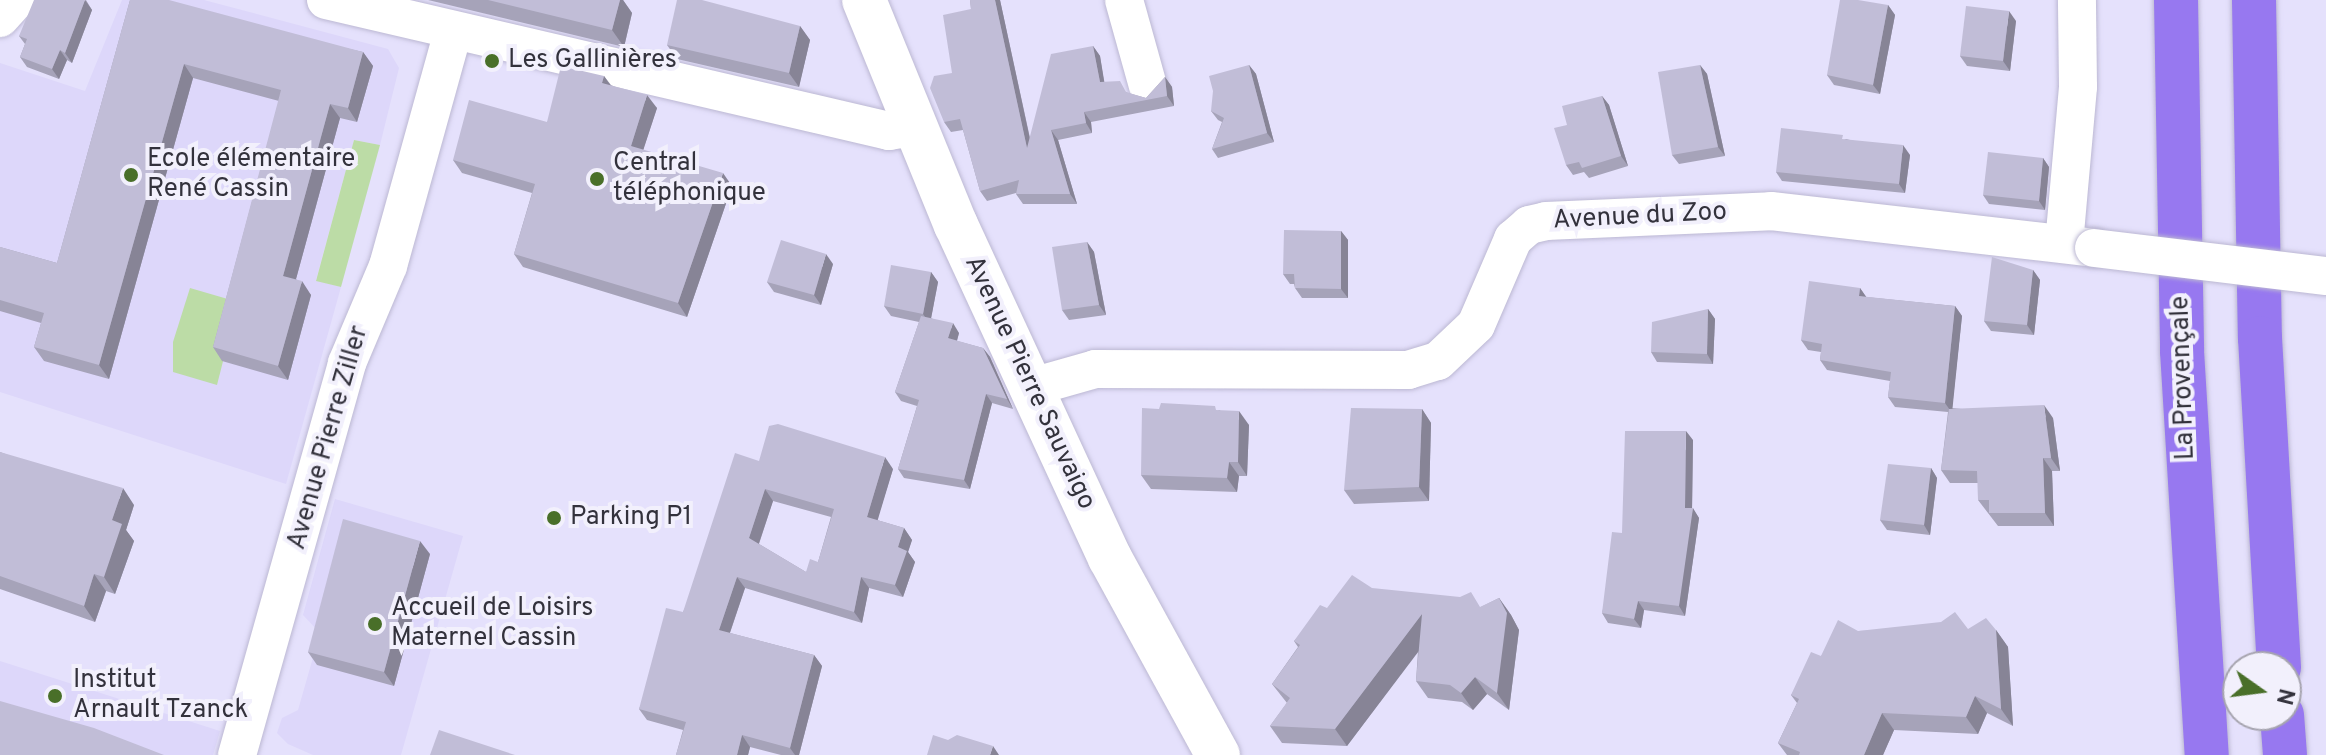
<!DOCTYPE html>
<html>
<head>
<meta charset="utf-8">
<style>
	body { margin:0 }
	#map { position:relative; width:2326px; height:755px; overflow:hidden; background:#e5e1fc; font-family:Overpass,sans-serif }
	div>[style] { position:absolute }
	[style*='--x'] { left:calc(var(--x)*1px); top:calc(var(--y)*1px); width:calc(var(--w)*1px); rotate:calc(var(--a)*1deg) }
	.built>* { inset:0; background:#ddd7fa }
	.green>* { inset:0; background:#bcdca6 }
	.roads { filter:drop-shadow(0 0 2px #bcb8d3) drop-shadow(0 0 2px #bcb8d3) }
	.minor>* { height:38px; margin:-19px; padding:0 19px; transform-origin:19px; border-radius:19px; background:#fff }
	.secondary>* { height:44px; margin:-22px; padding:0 22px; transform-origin:22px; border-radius:22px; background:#fff }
	.motorway>* { height:44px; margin:-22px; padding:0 22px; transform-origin:22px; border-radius:22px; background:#9778f0 }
	.bridges { filter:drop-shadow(0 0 2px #bcb8d3) drop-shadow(0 0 2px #bcb8d3) }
	.minor-bridge>* { height:38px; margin:-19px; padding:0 19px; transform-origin:19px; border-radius:19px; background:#fff }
	.wall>* { inset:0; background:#a6a3b9 }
	.shaded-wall>* { inset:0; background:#878496 }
	.building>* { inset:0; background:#c1bdd7 }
	.dots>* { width:22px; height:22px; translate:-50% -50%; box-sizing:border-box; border:4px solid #f2f0fc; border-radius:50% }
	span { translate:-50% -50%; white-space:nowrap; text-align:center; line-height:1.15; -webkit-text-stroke:8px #f2f0fc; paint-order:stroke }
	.poi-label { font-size:26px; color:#33323c }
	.left { translate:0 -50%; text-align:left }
	.street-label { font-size:26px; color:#33323c }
	.north { position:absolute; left:2222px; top:651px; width:80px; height:80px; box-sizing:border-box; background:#f2f0fc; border:2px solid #a6a4af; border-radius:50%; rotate:104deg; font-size:22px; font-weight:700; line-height:32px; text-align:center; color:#33323c }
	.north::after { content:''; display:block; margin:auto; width:28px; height:36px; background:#496f29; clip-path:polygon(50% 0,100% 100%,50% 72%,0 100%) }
</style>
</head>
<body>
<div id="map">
	<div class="built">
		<i style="clip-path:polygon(122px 0,204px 0,388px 49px,399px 68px,380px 145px,354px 140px,316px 280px,341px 287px,286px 484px,0 392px,0 63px,85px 91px)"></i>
		<i style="clip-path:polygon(335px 499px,463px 536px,401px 755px,313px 755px,288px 744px,277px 733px,282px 718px,298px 710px,320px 633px,303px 615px)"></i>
		<i style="clip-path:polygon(0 661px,220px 731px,213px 755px,0 755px)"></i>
	</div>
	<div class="green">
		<i style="clip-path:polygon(354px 140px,380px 145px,341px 287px,316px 281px)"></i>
		<i style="clip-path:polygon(190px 288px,238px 302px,217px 385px,173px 372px,173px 342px)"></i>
	</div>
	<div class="roads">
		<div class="minor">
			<i style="--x:326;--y:0;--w:578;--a:13.1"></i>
			<i style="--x:889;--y:131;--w:25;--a:-9"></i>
			<i style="--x:1124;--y:0;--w:89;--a:74.4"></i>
			<i style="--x:0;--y:18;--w:24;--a:-48"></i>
			<i style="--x:2064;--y:244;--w:158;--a:-84.9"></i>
			<i style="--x:2078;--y:87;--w:87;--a:-90.7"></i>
			<i style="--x:1032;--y:387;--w:66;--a:-15.9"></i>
			<i style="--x:1095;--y:369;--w:313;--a:0.2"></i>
			<i style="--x:1408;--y:370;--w:31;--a:-17"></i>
			<i style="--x:1438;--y:361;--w:52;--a:-43.5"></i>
			<i style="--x:1476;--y:325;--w:94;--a:-66.7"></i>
			<i style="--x:1513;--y:239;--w:21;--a:-41"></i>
			<i style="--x:1529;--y:225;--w:17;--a:-13"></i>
			<i style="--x:1546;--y:221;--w:225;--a:-2.5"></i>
			<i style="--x:1771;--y:211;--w:325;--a:6.5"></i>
			<i style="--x:237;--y:755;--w:407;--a:-74.3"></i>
			<i style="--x:347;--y:363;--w:105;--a:-67.1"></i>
			<i style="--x:388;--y:266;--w:244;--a:-74.5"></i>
		</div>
		<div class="secondary">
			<i style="--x:864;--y:0;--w:243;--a:67.8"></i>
			<i style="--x:956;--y:225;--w:367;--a:65.2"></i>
			<i style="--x:1110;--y:558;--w:225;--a:61.3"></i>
		</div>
		<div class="motorway">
			<i style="--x:2176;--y:0;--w:351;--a:89"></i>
			<i style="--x:2182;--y:351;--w:405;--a:86.5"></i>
			<i style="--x:2254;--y:0;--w:338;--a:89"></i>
			<i style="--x:2260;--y:338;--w:330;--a:86.7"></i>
			<i style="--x:2282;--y:715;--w:40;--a:85.7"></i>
		</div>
	</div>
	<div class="bridges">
		<div class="minor-bridge">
			<i style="--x:2094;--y:248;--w:234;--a:6.9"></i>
		</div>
	</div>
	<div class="wall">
		<i style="clip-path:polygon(86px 0,92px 10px,72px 63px,67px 60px,59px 79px,27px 67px,20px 57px,25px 44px,19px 36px)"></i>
		<i style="clip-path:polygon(130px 0,363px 52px,373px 66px,357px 122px,340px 118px,296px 279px,311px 295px,288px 380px,222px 361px,213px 347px,279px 101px,193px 78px,109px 379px,44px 361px,34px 347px,41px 323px,0 311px,0 247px,57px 263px)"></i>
		<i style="clip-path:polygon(428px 0,623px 0,632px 13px,624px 47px)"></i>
		<i style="clip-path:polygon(970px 0,1000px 0,1030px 138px,1093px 46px,1100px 56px,1104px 82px,1128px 93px,1146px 98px,1165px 77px,1172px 87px,1174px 106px,1091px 122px,1092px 133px,1058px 140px,1077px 204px,1023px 204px,1016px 194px,1016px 193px,987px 201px,980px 191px,963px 130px,951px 132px,944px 122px,971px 9px)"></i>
		<i style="clip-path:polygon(1888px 5px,1895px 15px,1880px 94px,1834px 85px,1827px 75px)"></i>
		<i style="clip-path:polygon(2016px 21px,2010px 71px,1967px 66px,1960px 56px)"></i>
		<i style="clip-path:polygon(800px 26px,810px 40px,799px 87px,677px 59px,667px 45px)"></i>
		<i style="clip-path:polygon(1249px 65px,1256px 74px,1274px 142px,1218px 158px,1212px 149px,1222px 122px,1218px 120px,1211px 111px)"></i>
		<i style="clip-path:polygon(1700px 65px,1707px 74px,1725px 156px,1679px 164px,1672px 155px)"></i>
		<i style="clip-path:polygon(604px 76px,611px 85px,657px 108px,643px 150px,732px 186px,687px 317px,523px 267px,514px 254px,532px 193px,462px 173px,453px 160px,547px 122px)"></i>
		<i style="clip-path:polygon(1602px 96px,1609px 105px,1628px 166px,1589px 178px,1584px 172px,1573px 175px,1566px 165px,1567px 125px)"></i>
		<i style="clip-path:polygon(1846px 139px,1910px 155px,1905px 193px,1782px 181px,1776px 172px)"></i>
		<i style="clip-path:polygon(2043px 158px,2049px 167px,2045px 210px,1989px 204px,1983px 195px)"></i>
		<i style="clip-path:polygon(1341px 231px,1348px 240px,1348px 298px,1302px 298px,1295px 288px,1294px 284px,1290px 284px,1283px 274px)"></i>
		<i style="clip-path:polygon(1087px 242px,1094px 252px,1106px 315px,1069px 320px,1062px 310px)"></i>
		<i style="clip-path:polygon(833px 264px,821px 305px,774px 292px,767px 282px)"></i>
		<i style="clip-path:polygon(2033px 270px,2040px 280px,2034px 335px,1991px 331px,1984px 321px)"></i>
		<i style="clip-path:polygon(931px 272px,938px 282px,931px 318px,959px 333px,957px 341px,983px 348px,990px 357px,1013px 409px,992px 403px,970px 489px,904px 478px,898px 469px,917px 406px,901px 401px,895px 392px,919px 322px,891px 316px,884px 306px)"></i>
		<i style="clip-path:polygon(1860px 288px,1866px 297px,1955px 306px,1962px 316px,1952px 408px,2053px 418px,2060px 471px,2052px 471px,2054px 526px,1998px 526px,1978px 500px,1978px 483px,1950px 483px,1941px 470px,1948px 412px,1895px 407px,1888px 397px,1890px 381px,1827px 370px,1820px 360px,1821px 352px,1808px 350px,1801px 340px)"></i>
		<i style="clip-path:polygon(1708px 309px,1715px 319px,1713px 364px,1657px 362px,1651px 352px)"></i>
		<i style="clip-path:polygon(1422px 409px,1431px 423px,1429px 501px,1354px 504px,1344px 490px)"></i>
		<i style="clip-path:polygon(1219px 410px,1249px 425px,1247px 476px,1239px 476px,1237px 492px,1151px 489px,1141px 475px)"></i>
		<i style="clip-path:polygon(1693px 440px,1692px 508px,1699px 518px,1685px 616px,1644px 610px,1641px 628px,1608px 623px,1602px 613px,1622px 533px)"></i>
		<i style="clip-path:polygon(0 452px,134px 505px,126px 530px,134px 541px,115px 594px,106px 591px,95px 622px,0 589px)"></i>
		<i style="clip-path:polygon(evenodd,759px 461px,893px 469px,877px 520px,904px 528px,912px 540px,908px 552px,915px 562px,903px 597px,869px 588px,862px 623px,745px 588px,730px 633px,814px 655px,822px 666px,799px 755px,781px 755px,750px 747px,748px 755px,676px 755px,683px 730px,647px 720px,639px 709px,683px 612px,759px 461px,773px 501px,831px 517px,818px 562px,806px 572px,759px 544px,773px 501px)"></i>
		<i style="clip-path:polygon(1931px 468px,1937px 478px,1930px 535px,1887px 530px,1880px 520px)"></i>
		<i style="clip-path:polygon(430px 554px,394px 686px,317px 665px,308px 652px)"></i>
		<i style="clip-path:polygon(1499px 598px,1511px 615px,1519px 630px,1509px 710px,1487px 694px,1473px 710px,1462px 702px,1428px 698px,1416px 681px,1418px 651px,1347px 746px,1282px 743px,1270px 726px,1287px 703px,1272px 684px,1298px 647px,1294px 641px,1327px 608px,1481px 607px)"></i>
		<i style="clip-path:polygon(1968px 629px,1996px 630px,2008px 647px,2013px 726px,1987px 713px,1978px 734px,1894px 730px,1883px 755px,1787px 755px,1778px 743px,1797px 703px,1791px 695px,1821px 656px,1858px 631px)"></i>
	</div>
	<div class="shaded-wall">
		<i style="clip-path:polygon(85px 0,92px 10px,72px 63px,65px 53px)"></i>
		<i style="clip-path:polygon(620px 0,623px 0,632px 13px,624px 47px,612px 30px)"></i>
		<i style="clip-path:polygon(995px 0,1000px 0,1034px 158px,1027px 148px)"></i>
		<i style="clip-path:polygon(1888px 5px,1895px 15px,1880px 94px,1873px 85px)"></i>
		<i style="clip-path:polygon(2009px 11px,2016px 21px,2010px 71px,2003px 61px)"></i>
		<i style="clip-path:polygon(800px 26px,810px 40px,799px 87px,789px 73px)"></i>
		<i style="clip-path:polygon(1093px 46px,1100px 56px,1106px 92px,1100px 82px)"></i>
		<i style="clip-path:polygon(60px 50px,67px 60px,59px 79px,52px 69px)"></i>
		<i style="clip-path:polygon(363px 52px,373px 66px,357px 122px,348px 108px)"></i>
		<i style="clip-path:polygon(184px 64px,193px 78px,109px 379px,99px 365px)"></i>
		<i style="clip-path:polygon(1249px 65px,1256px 74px,1274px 142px,1267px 133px)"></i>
		<i style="clip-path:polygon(1700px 65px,1707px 74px,1725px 156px,1718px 147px)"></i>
		<i style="clip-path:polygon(604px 76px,613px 89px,602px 83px)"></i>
		<i style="clip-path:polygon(1165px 77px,1172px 87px,1174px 106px,1167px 96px)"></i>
		<i style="clip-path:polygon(647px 95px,657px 108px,640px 160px,631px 146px)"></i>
		<i style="clip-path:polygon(1602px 96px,1609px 105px,1628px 166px,1621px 156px)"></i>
		<i style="clip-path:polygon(330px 104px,340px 118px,293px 290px,283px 276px)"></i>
		<i style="clip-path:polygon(1084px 112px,1091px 122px,1092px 133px,1086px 123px)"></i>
		<i style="clip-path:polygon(1051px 130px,1058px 140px,1077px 204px,1070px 194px)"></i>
		<i style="clip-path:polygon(1903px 145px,1910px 155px,1905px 193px,1899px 184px)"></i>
		<i style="clip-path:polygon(2043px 158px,2049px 167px,2045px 210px,2039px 201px)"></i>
		<i style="clip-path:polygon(723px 173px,732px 186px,687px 317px,678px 303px)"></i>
		<i style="clip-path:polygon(1341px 231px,1348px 240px,1348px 298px,1341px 289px)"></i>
		<i style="clip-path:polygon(1087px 242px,1094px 252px,1106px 315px,1099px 305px)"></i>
		<i style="clip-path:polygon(826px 254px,833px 264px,821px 305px,814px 295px)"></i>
		<i style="clip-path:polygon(2033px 270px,2040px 280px,2034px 335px,2027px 325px)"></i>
		<i style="clip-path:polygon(931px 272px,938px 282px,930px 324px,923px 314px)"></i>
		<i style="clip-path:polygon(302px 281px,311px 295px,288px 380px,278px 366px)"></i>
		<i style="clip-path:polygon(1860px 288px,1867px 298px,1859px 296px)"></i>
		<i style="clip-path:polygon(1955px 306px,1962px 316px,1952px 413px,1945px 403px)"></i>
		<i style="clip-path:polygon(1708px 309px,1715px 319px,1713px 364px,1707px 354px)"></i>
		<i style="clip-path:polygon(953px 323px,959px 333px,955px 347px,948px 338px)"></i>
		<i style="clip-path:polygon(983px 348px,990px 357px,1013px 409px,1007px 399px)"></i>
		<i style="clip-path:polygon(986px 394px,992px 403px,970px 489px,964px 480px)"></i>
		<i style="clip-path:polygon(2044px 405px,2053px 418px,2060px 471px,2051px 458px)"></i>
		<i style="clip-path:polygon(1422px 409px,1431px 423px,1429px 501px,1419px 487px)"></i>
		<i style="clip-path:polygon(1239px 411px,1249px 425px,1247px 476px,1238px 462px)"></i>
		<i style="clip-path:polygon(1686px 431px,1693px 440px,1692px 513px,1693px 508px,1699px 518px,1685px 616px,1679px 606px,1685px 508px)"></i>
		<i style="clip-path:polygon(885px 457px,893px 469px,875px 529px,867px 517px)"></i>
		<i style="clip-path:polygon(2043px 458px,2052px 471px,2054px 526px,2045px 513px)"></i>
		<i style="clip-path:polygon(1229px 462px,1239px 476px,1237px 492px,1227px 478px)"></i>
		<i style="clip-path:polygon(1931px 468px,1937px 478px,1930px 535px,1924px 525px)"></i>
		<i style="clip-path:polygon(123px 488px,134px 505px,126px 530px,134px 541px,115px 594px,104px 577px,112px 520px)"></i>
		<i style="clip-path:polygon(765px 489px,773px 501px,757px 549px,749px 538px)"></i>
		<i style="clip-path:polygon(904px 528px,912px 540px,908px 552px,915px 562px,903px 597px,895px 585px,898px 547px)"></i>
		<i style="clip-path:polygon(420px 541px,430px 554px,394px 686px,384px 672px)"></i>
		<i style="clip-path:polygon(94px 574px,106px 591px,95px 622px,84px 606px)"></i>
		<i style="clip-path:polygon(737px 577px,745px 588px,727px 641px,719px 630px)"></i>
		<i style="clip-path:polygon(861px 577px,869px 588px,862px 623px,854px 612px)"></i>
		<i style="clip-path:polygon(1499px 598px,1511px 615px,1519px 630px,1509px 710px,1497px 693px)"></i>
		<i style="clip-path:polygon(1638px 601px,1644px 610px,1641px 628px,1634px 619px)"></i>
		<i style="clip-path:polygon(1422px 614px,1434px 631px,1347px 746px,1335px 729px)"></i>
		<i style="clip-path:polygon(1996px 630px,2008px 647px,2013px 726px,2001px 709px)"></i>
		<i style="clip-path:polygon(814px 655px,822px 666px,799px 755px,795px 755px,790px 748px)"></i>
		<i style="clip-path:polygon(1475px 677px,1487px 694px,1473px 710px,1461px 693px)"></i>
		<i style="clip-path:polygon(1975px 696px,1987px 713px,1978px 734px,1966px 717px)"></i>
		<i style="clip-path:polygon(1882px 713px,1894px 730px,1883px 755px,1864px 755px)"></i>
		<i style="clip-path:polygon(742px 735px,750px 747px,748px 755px,737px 755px)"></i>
		<i style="clip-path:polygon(993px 746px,999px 755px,990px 755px)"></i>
	</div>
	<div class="building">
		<i style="clip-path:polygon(34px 0,85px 0,65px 53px,60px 50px,52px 69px,20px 57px,27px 39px,19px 36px)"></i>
		<i style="clip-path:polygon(130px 0,169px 0,363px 52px,348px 108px,330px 104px,283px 276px,302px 281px,278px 366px,213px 347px,281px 90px,184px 64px,99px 365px,34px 347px,44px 313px,0 300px,0 247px,57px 263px)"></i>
		<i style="clip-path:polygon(488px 0,620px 0,612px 30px)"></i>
		<i style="clip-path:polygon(677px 0,702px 0,800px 26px,789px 73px,667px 45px)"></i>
		<i style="clip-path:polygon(970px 0,995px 0,1027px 148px,1051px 54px,1093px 46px,1100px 82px,1120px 81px,1126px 92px,1146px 98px,1165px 77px,1167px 96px,1084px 112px,1086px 123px,1051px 130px,1070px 194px,1016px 194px,1019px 180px,980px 191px,960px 119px,944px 122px,930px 88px,934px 76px,952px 73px,943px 15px,971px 9px)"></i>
		<i style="clip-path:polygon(1840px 0,1858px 0,1888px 5px,1873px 85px,1827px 75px)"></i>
		<i style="clip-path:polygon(1966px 6px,2009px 11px,2003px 61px,1960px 56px)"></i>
		<i style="clip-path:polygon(1249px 65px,1267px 133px,1212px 149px,1224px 118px,1211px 111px,1213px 91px,1209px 76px)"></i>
		<i style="clip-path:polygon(1700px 65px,1718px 147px,1672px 155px,1658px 72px)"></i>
		<i style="clip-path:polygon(561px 66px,604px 76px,602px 83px,647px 95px,631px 146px,723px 173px,678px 303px,514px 254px,535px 184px,453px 160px,469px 100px,547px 122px)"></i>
		<i style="clip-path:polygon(1602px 96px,1621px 156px,1582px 168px,1579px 162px,1566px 165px,1554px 128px,1567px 125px,1562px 106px)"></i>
		<i style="clip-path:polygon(1781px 128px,1843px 135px,1842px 139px,1903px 145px,1899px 184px,1776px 172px)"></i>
		<i style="clip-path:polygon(1988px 152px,2043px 158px,2039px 201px,1983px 195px)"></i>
		<i style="clip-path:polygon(1284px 230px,1341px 231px,1341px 289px,1295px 288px,1294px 274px,1283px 274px)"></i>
		<i style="clip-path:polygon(781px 240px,826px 254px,814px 295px,767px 282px)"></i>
		<i style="clip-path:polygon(1087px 242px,1099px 305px,1062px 310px,1052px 247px)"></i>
		<i style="clip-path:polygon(1992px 257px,2033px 270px,2027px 325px,1984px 321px)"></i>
		<i style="clip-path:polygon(891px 265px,931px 272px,923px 314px,884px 306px)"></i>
		<i style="clip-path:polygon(1809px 281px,1860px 288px,1859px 296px,1955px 306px,1945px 403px,1888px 397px,1891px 372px,1820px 360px,1822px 344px,1801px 340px)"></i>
		<i style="clip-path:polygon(1708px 309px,1707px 354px,1651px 352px,1652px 322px)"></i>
		<i style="clip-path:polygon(921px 316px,953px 323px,948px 338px,983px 348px,1007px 399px,986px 394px,964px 480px,898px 469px,919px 400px,895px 392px)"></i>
		<i style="clip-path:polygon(1161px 403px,1215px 406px,1216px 410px,1239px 411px,1238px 462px,1229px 462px,1227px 478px,1141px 475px,1142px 408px,1159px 409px)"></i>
		<i style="clip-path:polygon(2044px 405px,2051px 458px,2043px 458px,2045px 513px,1989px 513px,1989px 500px,1978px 500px,1977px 471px,1941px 470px,1949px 409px)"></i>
		<i style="clip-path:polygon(1351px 408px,1422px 409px,1419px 487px,1344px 490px)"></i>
		<i style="clip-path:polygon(evenodd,778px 424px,885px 457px,867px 517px,904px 528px,898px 547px,907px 551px,895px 585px,861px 577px,854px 612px,737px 577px,719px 630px,814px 655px,790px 748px,742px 735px,737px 755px,676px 755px,686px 722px,639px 709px,666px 608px,683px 612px,735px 453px,759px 461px,769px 426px,778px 424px,765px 489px,834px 509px,818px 562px,810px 559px,806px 572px,749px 538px,765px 489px)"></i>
		<i style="clip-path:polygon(1625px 431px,1686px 431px,1685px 508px,1693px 508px,1679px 606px,1638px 601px,1634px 619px,1602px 613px,1612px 532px,1622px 533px)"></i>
		<i style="clip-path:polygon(0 452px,123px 488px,112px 520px,122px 524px,104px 577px,94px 574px,84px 606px,0 576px)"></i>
		<i style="clip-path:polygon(1888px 464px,1931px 468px,1924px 525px,1880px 520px)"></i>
		<i style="clip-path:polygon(343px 519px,420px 541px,384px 672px,308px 652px)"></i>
		<i style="clip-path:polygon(1352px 575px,1372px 588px,1460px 597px,1471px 592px,1480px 607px,1499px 598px,1507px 613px,1497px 693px,1475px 677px,1461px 693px,1450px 685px,1416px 681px,1422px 614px,1335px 729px,1270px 726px,1290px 698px,1272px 684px,1300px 645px,1294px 641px,1320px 605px,1327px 608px)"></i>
		<i style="clip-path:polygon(1955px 612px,1968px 629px,1986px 618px,1996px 630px,2001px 709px,1975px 696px,1966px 717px,1882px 713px,1864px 755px,1799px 755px,1800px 752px,1778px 743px,1799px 699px,1791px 695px,1811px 652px,1821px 656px,1838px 620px,1858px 631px,1941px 622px)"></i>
		<i style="clip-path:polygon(0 701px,94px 728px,164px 755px,0 755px)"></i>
		<i style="clip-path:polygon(439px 730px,515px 755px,430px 755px)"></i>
		<i style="clip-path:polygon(933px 735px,948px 740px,957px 735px,993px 746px,990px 755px,927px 755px)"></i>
	</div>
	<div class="dots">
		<i style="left:492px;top:61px;background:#496f29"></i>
		<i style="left:131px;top:175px;background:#496f29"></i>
		<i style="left:597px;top:179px;background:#496f29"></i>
		<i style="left:554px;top:518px;background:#496f29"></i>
		<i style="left:375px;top:624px;background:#496f29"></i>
		<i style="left:55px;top:696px;background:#496f29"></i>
	</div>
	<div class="poi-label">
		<span class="left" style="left:508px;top:61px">Les Gallinières</span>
		<span class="left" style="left:147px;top:175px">Ecole élémentaire<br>René Cassin</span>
		<span class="left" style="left:613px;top:179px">Central<br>téléphonique</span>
		<span class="left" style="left:570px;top:518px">Parking P1</span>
		<span class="left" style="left:391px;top:624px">Accueil de Loisirs<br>Maternel Cassin</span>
		<span class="left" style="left:73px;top:696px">Institut<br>Arnault Tzanck</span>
	</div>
	<div class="street-label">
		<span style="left:1640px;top:217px;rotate:-3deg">Avenue du Zoo</span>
		<span style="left:2184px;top:378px;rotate:-92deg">La Provençale</span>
		<span style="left:1029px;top:383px;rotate:65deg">Avenue Pierre Sauvaigo</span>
		<span style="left:329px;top:438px;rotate:-74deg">Avenue Pierre Ziller</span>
	</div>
	<div class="north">N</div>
</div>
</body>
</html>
